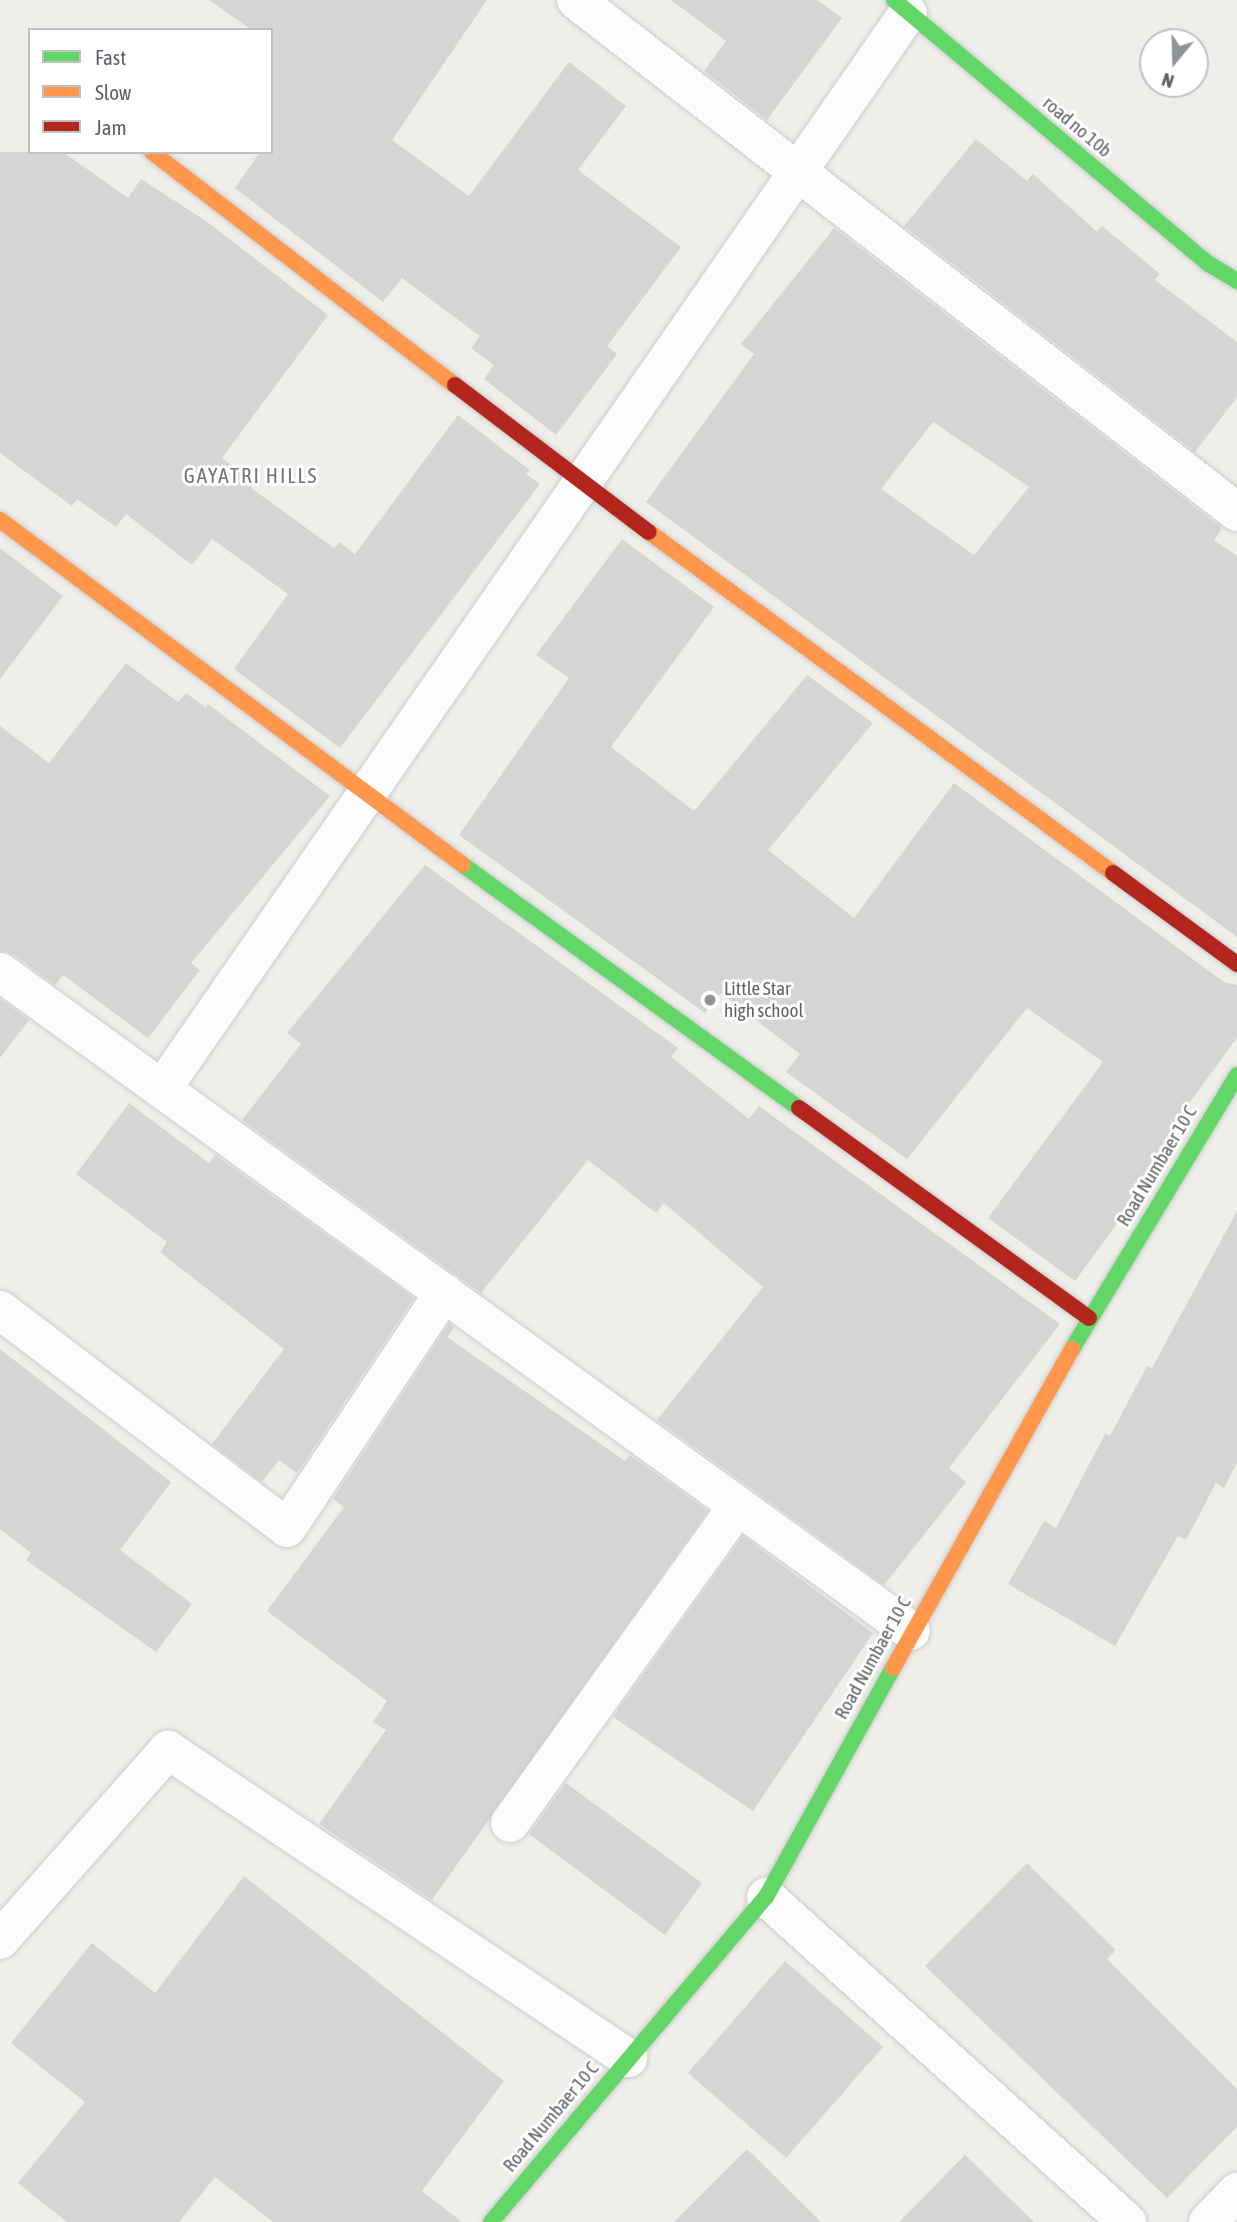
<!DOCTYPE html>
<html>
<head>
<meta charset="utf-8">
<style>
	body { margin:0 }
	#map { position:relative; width:1237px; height:2222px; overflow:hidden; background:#efeeea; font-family:"Asap Condensed",sans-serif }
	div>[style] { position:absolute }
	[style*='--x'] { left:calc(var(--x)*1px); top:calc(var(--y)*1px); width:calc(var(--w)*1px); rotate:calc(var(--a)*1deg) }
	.building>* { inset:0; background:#d6d5d3 }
	.roads { filter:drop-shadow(0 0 2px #cbcccc) drop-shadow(0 0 2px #cbcccc) }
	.street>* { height:38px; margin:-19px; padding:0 19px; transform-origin:19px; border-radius:19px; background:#fdfcfc }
	.fast>* { height:16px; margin:-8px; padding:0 8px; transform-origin:8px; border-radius:8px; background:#63d668 }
	.slow>* { height:16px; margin:-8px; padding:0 8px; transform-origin:8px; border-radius:8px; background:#ff974d }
	.jam>* { height:16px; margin:-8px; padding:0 8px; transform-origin:8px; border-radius:8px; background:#b3261e }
	.dots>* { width:19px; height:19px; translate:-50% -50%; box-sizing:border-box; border:4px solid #fff; border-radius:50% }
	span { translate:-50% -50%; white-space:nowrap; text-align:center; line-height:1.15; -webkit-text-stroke:6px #fff; paint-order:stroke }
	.street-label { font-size:19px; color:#5f6368 }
	.poi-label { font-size:19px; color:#5f6368 }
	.left { translate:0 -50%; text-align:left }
	.neighbourhood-label { font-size:21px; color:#70757a; letter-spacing:2px }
	.legend { position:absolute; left:28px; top:28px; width:245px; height:126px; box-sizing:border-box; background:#fff; border:2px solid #bfc1c3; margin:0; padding:9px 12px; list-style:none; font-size:21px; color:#5f6368 }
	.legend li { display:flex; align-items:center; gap:14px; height:35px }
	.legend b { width:35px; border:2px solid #bfc1c3 }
	.north { position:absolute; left:1139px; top:28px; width:70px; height:70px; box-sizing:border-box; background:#fff; border:2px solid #bfc1c3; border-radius:50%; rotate:199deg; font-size:19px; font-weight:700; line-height:28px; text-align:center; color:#5f6368 }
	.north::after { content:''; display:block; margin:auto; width:24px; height:32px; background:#919496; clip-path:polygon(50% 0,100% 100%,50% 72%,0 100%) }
</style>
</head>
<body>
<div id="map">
	<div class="building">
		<i style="clip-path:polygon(209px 0,487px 0,392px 140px,469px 196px,569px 62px,626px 106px,578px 170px,681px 247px,607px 346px,617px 354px,556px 435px,484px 379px,494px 365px,471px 348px,480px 336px,402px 278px,383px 302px,235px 188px,260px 152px,271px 152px,271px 30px,252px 30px)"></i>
		<i style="clip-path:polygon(671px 0,817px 0,842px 18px,767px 120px,704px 71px,726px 41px)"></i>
		<i style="clip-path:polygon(976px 139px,1027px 181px,1033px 174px,1097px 232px,1102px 226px,1160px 274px,1155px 280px,1237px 342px,1237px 397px,1195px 452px,904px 226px)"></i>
		<i style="clip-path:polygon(0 152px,63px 152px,128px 198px,141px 179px,206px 221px,328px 315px,222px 458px,255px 483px,251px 488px,334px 548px,339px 542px,355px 554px,458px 415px,530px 470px,526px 474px,540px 484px,340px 748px,234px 669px,288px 594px,212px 539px,192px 565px,126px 514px,116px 527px,77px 499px,72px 506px,0 453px)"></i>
		<i style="clip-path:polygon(evenodd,834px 228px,1222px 528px,1214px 540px,1237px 556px,1237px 937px,646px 502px,754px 354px,741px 344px,834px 228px,933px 422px,1029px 487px,974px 555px,881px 489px,933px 422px)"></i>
		<i style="clip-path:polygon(622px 539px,714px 607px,611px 747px,694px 811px,807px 675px,873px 723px,768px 850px,854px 918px,954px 783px,1224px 982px,1237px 985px,1237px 1038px,1170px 1129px,1176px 1133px,1141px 1191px,1075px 1281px,988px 1218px,1103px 1062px,1027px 1008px,907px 1159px,786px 1072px,800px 1054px,721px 993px,705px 1013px,459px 835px,569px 678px,536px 655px)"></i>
		<i style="clip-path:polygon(0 548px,63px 596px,0 679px)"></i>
		<i style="clip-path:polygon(126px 663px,178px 702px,186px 693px,206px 708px,208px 704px,330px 796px,191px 963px,200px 970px,148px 1038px,63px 975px,55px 985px,13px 954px,0 951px,0 726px,49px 763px)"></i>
		<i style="clip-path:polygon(425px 865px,678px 1048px,671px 1057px,749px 1119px,759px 1106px,1060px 1324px,949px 1468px,966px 1482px,884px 1585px,657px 1420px,763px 1287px,664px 1203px,656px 1213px,588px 1160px,481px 1293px,242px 1120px,301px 1044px,287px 1033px)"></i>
		<i style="clip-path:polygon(0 999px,29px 1020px,0 1058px)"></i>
		<i style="clip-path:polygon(129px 1103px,209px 1163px,215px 1155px,414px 1298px,297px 1473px,279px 1460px,262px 1482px,212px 1444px,284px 1349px,160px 1252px,167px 1242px,76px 1174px)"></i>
		<i style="clip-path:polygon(1237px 1211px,1237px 1463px,1224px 1488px,1216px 1483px,1186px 1540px,1178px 1536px,1115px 1646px,1008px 1584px,1044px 1521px,1056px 1528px,1105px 1434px,1110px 1436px,1147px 1366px,1152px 1368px)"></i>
		<i style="clip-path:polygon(449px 1324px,454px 1328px,447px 1337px,625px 1461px,630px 1455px,708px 1511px,432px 1900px,319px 1824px,386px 1730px,373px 1722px,387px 1701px,267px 1611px,344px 1507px,333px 1499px)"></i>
		<i style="clip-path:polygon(0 1349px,171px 1482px,120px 1550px,192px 1604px,156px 1652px,26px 1560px,31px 1553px,0 1529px)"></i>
		<i style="clip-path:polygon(743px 1536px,873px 1633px,753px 1811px,613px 1717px)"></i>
		<i style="clip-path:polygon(566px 1783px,702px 1883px,665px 1935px,529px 1834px)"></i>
		<i style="clip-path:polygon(1027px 1863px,1116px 1950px,1107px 1959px,1237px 2089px,1237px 2127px,1167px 2198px,925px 1966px)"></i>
		<i style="clip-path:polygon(244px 1876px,504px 2081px,422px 2191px,462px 2222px,273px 2222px,215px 2177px,179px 2222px,67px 2222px,18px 2183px,85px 2102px,11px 2043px,92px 1943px,155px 1993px)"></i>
		<i style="clip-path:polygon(785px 1961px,883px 2047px,786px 2158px,688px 2073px)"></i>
		<i style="clip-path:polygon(747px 2149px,821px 2222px,674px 2222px)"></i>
		<i style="clip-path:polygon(965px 2155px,1034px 2222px,899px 2222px)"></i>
	</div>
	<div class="roads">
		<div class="street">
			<i style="--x:576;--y:0;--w:836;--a:37.76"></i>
			<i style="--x:0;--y:972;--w:1124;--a:35.88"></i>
			<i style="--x:162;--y:1089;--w:1309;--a:-55.27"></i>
			<i style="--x:0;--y:1310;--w:360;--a:37.2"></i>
			<i style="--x:287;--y:1528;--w:283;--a:-56.3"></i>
			<i style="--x:510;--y:1823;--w:390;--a:-54.3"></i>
			<i style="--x:766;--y:1897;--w:486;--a:42"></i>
			<i style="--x:0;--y:1940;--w:254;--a:-48.5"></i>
			<i style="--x:168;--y:1750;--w:554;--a:33.8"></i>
			<i style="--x:1208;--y:2222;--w:42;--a:-46"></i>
		</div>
		<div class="fast">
			<i style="--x:894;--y:0;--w:411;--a:40"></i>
			<i style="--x:1209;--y:264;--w:33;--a:31"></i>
			<i style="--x:463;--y:865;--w:415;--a:35.9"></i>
			<i style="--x:1072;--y:1349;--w:320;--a:-58.9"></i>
			<i style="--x:491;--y:2222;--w:426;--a:-49.8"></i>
			<i style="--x:766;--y:1897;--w:262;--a:-61"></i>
		</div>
		<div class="slow">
			<i style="--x:152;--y:152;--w:382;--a:37.6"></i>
			<i style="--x:0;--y:520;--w:577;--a:36.69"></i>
			<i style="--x:649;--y:532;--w:576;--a:36.31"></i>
			<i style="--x:893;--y:1668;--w:366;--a:-60.7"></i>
		</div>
		<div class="jam">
			<i style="--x:455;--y:385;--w:243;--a:37.2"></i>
			<i style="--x:1113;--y:873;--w:154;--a:36.3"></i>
			<i style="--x:799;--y:1108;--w:358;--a:35.9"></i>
		</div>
	</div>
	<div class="dots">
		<i style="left:710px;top:1000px;background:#919496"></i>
	</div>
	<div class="street-label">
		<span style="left:1077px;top:127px;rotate:40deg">road no 10b</span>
		<span style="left:1157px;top:1166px;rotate:-59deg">Road Numbaer 10 C</span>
		<span style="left:873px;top:1658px;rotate:-61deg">Road Numbaer 10 C</span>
		<span style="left:551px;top:2117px;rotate:-50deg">Road Numbaer 10 C</span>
	</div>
	<div class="poi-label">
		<span class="left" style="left:724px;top:1000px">Little Star<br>high school</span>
	</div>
	<div class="neighbourhood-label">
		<span style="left:251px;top:475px">GAYATRI HILLS</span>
	</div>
	<ul class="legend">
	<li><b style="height:9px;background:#63d668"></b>Fast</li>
	<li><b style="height:9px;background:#ff974d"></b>Slow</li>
	<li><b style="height:9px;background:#b3261e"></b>Jam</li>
	</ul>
	<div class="north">N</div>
</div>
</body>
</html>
